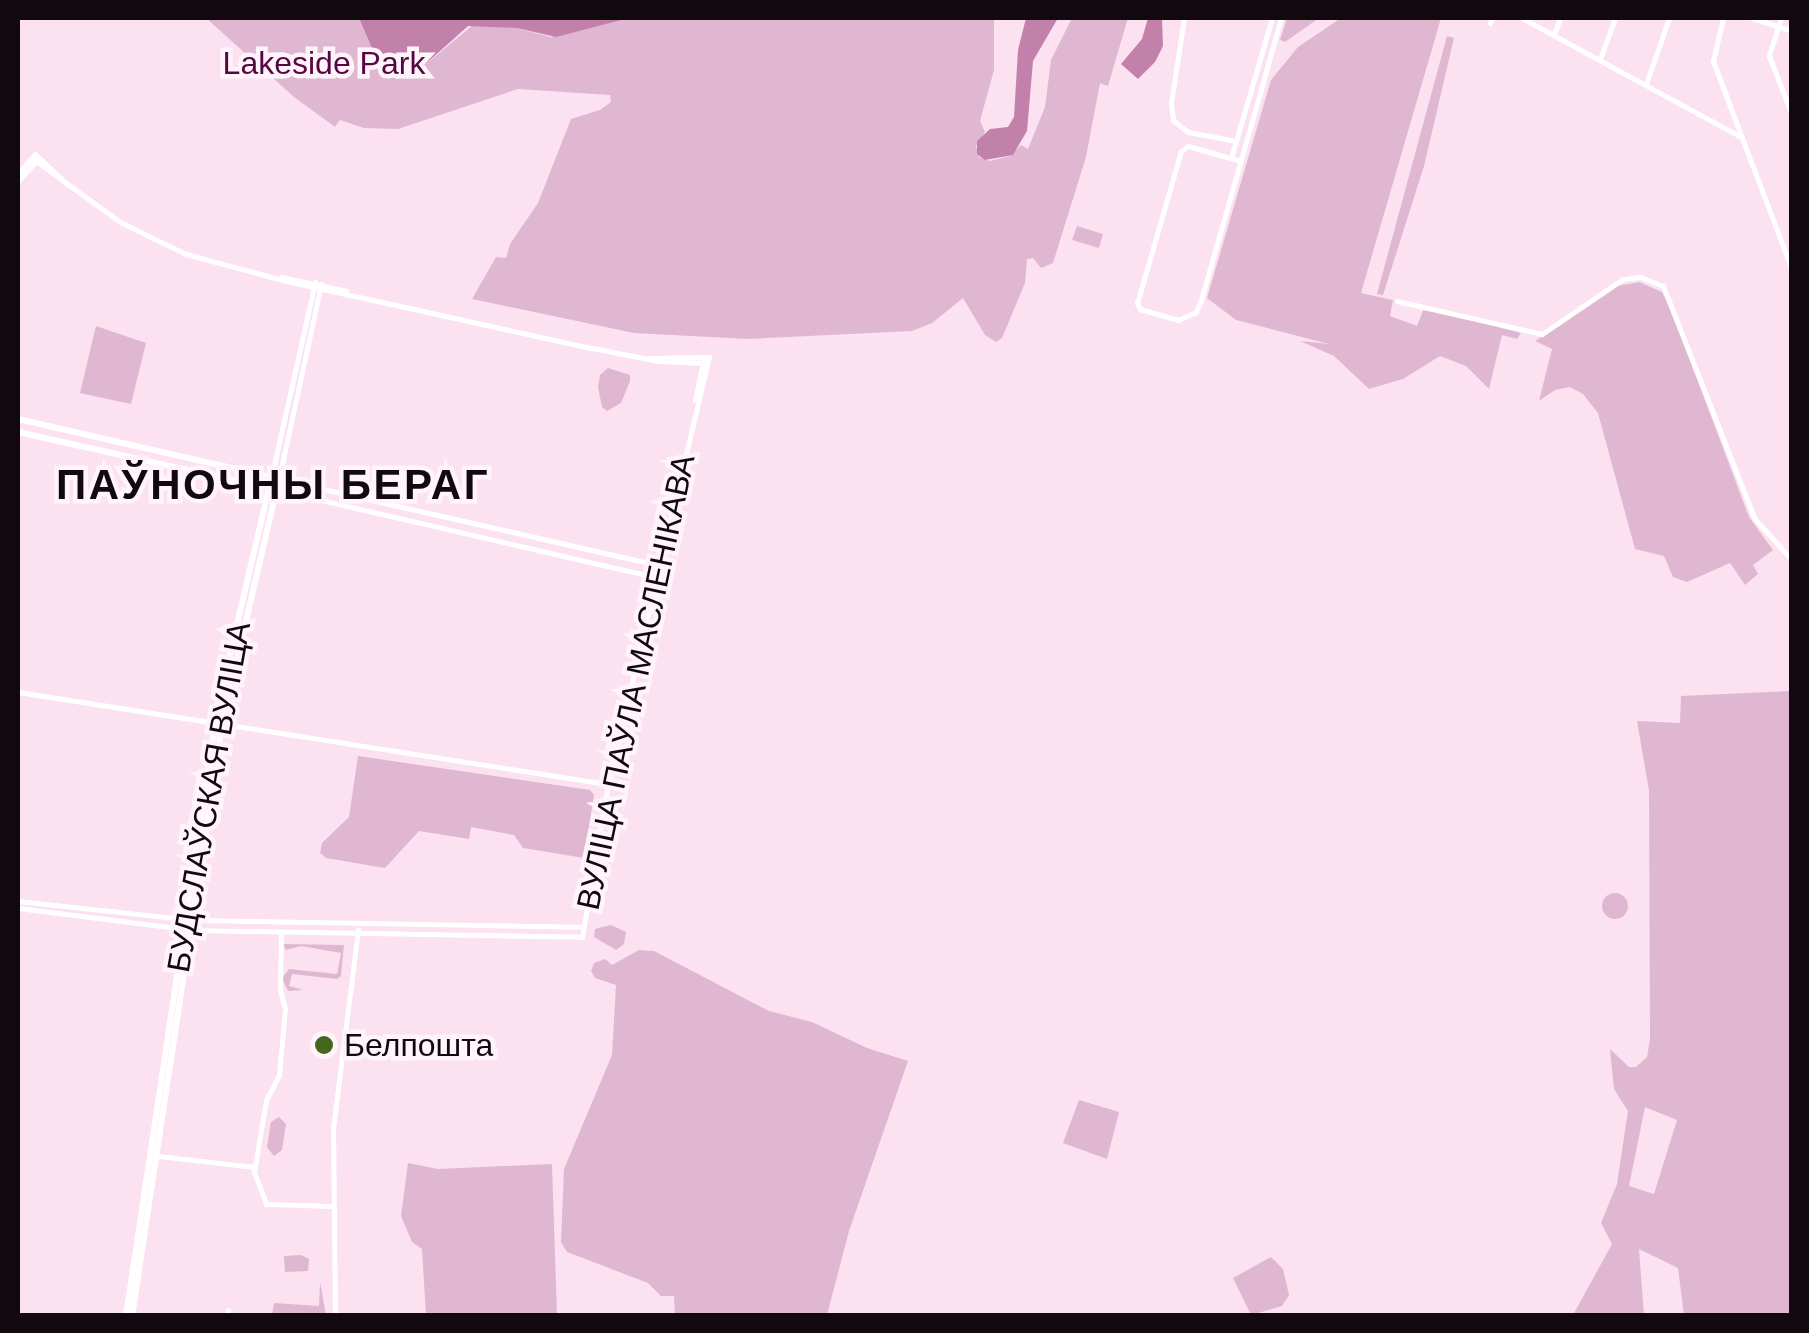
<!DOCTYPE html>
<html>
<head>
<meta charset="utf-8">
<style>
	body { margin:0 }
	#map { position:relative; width:1809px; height:1333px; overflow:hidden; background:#fce1f1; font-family:Arial,sans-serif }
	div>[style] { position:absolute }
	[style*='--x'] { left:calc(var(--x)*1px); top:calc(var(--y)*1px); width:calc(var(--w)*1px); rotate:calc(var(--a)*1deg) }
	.green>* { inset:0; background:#e0b7d1 }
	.round { border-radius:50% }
	.water>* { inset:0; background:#c181aa }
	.minor>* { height:5px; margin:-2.5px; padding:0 2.5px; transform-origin:2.5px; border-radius:2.5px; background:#fff }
	.major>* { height:6px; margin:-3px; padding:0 3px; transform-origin:3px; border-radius:3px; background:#fff }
	.dots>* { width:28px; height:28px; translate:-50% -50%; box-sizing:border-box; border:5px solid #fef4fa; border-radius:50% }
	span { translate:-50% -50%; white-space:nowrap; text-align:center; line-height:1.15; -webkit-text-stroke:9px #fef4fa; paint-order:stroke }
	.park-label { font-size:32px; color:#560743 }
	.street-label { font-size:32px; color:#11090e }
	.poi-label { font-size:32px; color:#11090e }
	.left { translate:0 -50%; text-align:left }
	.district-label { font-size:42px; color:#11090e; font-weight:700; letter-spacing:2.5px }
	.frame { position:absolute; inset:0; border:20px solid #11090e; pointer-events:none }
</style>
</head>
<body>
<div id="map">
	<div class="green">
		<i style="clip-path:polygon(206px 18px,359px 18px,379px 65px,399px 75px,420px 69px,473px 25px,517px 28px,551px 37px,629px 18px,994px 18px,994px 70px,980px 121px,985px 132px,976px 146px,979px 157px,990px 161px,1010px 156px,1021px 145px,1028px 149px,1045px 107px,1051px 60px,1072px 18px,1128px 18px,1108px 86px,1100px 83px,1086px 157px,1053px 263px,1041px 268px,1033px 258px,1027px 259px,1025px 283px,1002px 338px,996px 342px,985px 335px,963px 298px,932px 323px,912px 331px,748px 339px,634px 333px,472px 299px,496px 257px,506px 258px,510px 244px,538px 203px,571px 119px,600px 110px,611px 102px,610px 95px,518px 89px,398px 129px,364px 128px,340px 120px,335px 127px,294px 97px)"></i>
		<i style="clip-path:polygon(1287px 18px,1319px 18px,1285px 42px,1280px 40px)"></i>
		<i style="clip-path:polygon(1341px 18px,1441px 18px,1361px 293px,1393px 300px,1390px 316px,1417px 326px,1424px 308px,1521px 333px,1517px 339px,1502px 335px,1489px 389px,1466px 366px,1440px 356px,1403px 379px,1369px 389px,1334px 356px,1300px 341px,1329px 344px,1236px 320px,1207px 298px,1271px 80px,1298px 47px)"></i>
		<i style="clip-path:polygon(1447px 36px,1454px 38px,1424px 166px,1383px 295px,1377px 294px)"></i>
		<i style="clip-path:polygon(1077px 226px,1103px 234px,1099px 248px,1072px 240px)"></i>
		<i style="clip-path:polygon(1639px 282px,1662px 292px,1670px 307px,1749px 517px,1773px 550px,1753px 565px,1758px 574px,1745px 585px,1730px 563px,1687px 582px,1673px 577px,1664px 556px,1635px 549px,1598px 413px,1583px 394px,1570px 387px,1555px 390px,1539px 401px,1552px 349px,1535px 341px,1617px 286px)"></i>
		<i style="clip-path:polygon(96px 326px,146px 343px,131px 404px,80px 393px)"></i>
		<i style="clip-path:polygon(608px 368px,630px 375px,630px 381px,621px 403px,607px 411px,602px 407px,598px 387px,600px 375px)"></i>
		<i style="clip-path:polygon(evenodd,1791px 691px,1791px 1315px,1684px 1315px,1678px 1268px,1639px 1249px,1644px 1315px,1573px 1315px,1612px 1244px,1601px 1223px,1617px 1184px,1628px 1111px,1614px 1089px,1610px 1049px,1629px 1067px,1636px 1067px,1647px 1057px,1650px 1039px,1649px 791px,1637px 721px,1680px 723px,1681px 696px,1791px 691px,1645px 1107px,1677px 1120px,1654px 1194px,1629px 1186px,1645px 1107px)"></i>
		<i style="clip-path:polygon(358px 756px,590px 790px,594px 795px,584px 858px,523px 848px,514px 835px,471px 827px,469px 839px,419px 831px,385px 868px,326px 858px,320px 853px,322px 843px,349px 817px)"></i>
		<i class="round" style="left:1602px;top:893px;width:26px;height:26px"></i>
		<i style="clip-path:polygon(611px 925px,626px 932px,624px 944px,616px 950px,594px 937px,595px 929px)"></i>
		<i style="clip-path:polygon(283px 944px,344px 945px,341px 976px,337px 979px,292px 974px,289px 986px,303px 990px,288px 991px,282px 978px,289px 969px,337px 974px,341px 953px,301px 946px,286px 950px)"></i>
		<i style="clip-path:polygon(639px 950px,654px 951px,769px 1011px,812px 1022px,867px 1048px,908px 1061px,849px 1231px,827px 1315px,675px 1315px,674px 1296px,661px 1296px,648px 1283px,567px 1252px,561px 1242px,564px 1169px,612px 1055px,616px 985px,595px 978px,591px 971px,594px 963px,605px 959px,612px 965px)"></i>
		<i style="clip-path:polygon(1079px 1100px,1119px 1112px,1107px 1159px,1063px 1143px)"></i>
		<i style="clip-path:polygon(279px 1117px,286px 1124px,282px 1150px,274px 1156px,267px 1147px,271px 1122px)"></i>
		<i style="clip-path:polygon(408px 1163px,438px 1169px,552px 1164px,557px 1315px,426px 1315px,422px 1249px,412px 1242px,401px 1216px)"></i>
		<i style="clip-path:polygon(301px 1255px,309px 1259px,308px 1271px,285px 1272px,284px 1256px)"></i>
		<i style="clip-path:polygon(1271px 1257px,1283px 1269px,1289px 1295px,1282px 1306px,1251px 1315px,1233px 1278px)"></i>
		<i style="clip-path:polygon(320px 1282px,326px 1315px,272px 1315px,274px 1303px,319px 1306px)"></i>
	</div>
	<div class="water">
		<i style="clip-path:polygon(359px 18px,629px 18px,556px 37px,517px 28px,468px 26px,420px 69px,399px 75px,379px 65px)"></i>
		<i style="clip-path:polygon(1026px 18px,1058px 18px,1033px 61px,1027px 131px,1013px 155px,985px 160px,977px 154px,977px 141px,990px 129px,1008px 127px,1014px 117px,1018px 50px)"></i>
		<i style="clip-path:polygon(1148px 18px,1162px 18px,1163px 46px,1155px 62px,1138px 79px,1121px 64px,1142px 39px)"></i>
	</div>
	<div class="minor">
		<i style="--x:1184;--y:18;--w:86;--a:98.7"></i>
		<i style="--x:1171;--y:103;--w:17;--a:83"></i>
		<i style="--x:1173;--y:120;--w:19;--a:39"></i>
		<i style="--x:1188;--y:132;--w:49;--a:10.6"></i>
		<i style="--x:1522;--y:18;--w:247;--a:28.5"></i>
		<i style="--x:1723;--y:18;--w:44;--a:103.1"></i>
		<i style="--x:1713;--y:61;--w:223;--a:69.3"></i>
		<i style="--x:1752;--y:18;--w:42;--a:18"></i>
		<i style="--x:1781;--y:18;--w:40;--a:108"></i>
		<i style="--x:1769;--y:56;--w:63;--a:68.7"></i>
		<i style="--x:1490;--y:23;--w:5;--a:-68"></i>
		<i style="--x:1554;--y:34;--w:17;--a:-69"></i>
		<i style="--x:1600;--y:59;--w:44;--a:-69.9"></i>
		<i style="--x:1646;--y:84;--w:70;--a:-70.8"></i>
		<i style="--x:32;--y:158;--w:109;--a:36"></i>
		<i style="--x:120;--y:222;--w:73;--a:25.9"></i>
		<i style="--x:186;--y:254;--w:104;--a:15.1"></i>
		<i style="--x:286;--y:281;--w:313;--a:12.4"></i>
		<i style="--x:592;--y:348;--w:68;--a:11"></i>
		<i style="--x:659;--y:361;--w:48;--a:2.4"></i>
		<i style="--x:1231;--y:158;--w:146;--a:-73.7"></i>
		<i style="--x:1241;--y:161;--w:55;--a:-164.2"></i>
		<i style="--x:1188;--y:146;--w:9;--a:144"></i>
		<i style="--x:1181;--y:151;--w:158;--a:106.1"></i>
		<i style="--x:1137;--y:303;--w:7;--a:63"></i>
		<i style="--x:1140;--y:309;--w:40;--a:16"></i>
		<i style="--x:1178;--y:320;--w:20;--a:-24"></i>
		<i style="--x:1196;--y:312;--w:13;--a:-67"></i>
		<i style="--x:1201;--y:300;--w:219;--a:-74.1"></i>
		<i style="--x:1261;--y:89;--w:74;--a:-74.3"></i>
		<i style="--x:18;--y:173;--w:25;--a:-48"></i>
		<i style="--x:35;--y:154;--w:45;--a:43.2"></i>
		<i style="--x:18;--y:181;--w:28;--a:-48"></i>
		<i style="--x:281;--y:277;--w:67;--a:12"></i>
		<i style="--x:315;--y:282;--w:211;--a:102.6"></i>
		<i style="--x:269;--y:488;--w:395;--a:13"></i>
		<i style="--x:321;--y:284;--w:199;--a:102.2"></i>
		<i style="--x:279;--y:479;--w:388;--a:12.8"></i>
		<i style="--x:1397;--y:301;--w:149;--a:12.8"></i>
		<i style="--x:1542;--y:334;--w:98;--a:-34.2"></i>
		<i style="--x:1623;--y:279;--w:17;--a:-7"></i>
		<i style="--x:1640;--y:277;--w:25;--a:21"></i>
		<i style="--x:1663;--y:286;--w:251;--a:68.5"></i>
		<i style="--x:1755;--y:519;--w:55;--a:47.9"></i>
		<i style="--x:695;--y:400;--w:39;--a:-78"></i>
		<i style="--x:18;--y:692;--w:596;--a:8.88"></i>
		<i style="--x:18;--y:901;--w:176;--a:6.2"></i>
		<i style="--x:193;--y:920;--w:390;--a:1"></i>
		<i style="--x:18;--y:908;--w:174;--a:7.2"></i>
		<i style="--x:191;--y:930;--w:391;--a:1"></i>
		<i style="--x:582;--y:937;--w:155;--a:-80.4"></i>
		<i style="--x:608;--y:784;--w:439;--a:-76.7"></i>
		<i style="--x:709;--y:357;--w:61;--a:179.1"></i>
		<i style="--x:281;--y:932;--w:58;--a:91"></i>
		<i style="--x:280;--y:990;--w:20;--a:75"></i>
		<i style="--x:285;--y:1009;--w:66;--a:95.2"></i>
		<i style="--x:279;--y:1075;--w:28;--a:117"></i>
		<i style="--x:266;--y:1100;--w:73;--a:99.5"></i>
		<i style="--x:254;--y:1172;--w:34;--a:69"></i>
		<i style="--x:266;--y:1204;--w:66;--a:1.7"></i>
		<i style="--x:158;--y:1156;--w:97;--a:6.5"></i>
		<i style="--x:227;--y:1316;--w:6;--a:-81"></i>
		<i style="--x:335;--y:1316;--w:188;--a:-90.6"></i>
		<i style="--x:333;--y:1128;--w:200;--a:-82.8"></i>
	</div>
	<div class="major">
		<i style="--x:18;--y:419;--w:268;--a:12.9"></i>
		<i style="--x:279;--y:479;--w:251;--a:103.1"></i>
		<i style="--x:222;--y:723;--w:600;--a:98.63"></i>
		<i style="--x:18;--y:432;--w:257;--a:12.6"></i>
		<i style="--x:269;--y:488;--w:228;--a:103.2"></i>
		<i style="--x:217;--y:710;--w:613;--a:98.54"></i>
	</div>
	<div class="dots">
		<i style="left:324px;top:1045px;background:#45661d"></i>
	</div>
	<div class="park-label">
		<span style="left:324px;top:63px">Lakeside Park</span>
	</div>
	<div class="street-label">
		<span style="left:636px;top:682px;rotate:-78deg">ВУЛІЦА ПАЎЛА МАСЛЕНІКАВА</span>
		<span style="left:209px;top:797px;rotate:-80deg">БУДСЛАЎСКАЯ ВУЛІЦА</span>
	</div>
	<div class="poi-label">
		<span class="left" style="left:344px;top:1045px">Белпошта</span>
	</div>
	<div class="district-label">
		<span style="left:273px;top:485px">ПАЎНОЧНЫ БЕРАГ</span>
	</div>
	<div class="frame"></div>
</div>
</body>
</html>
